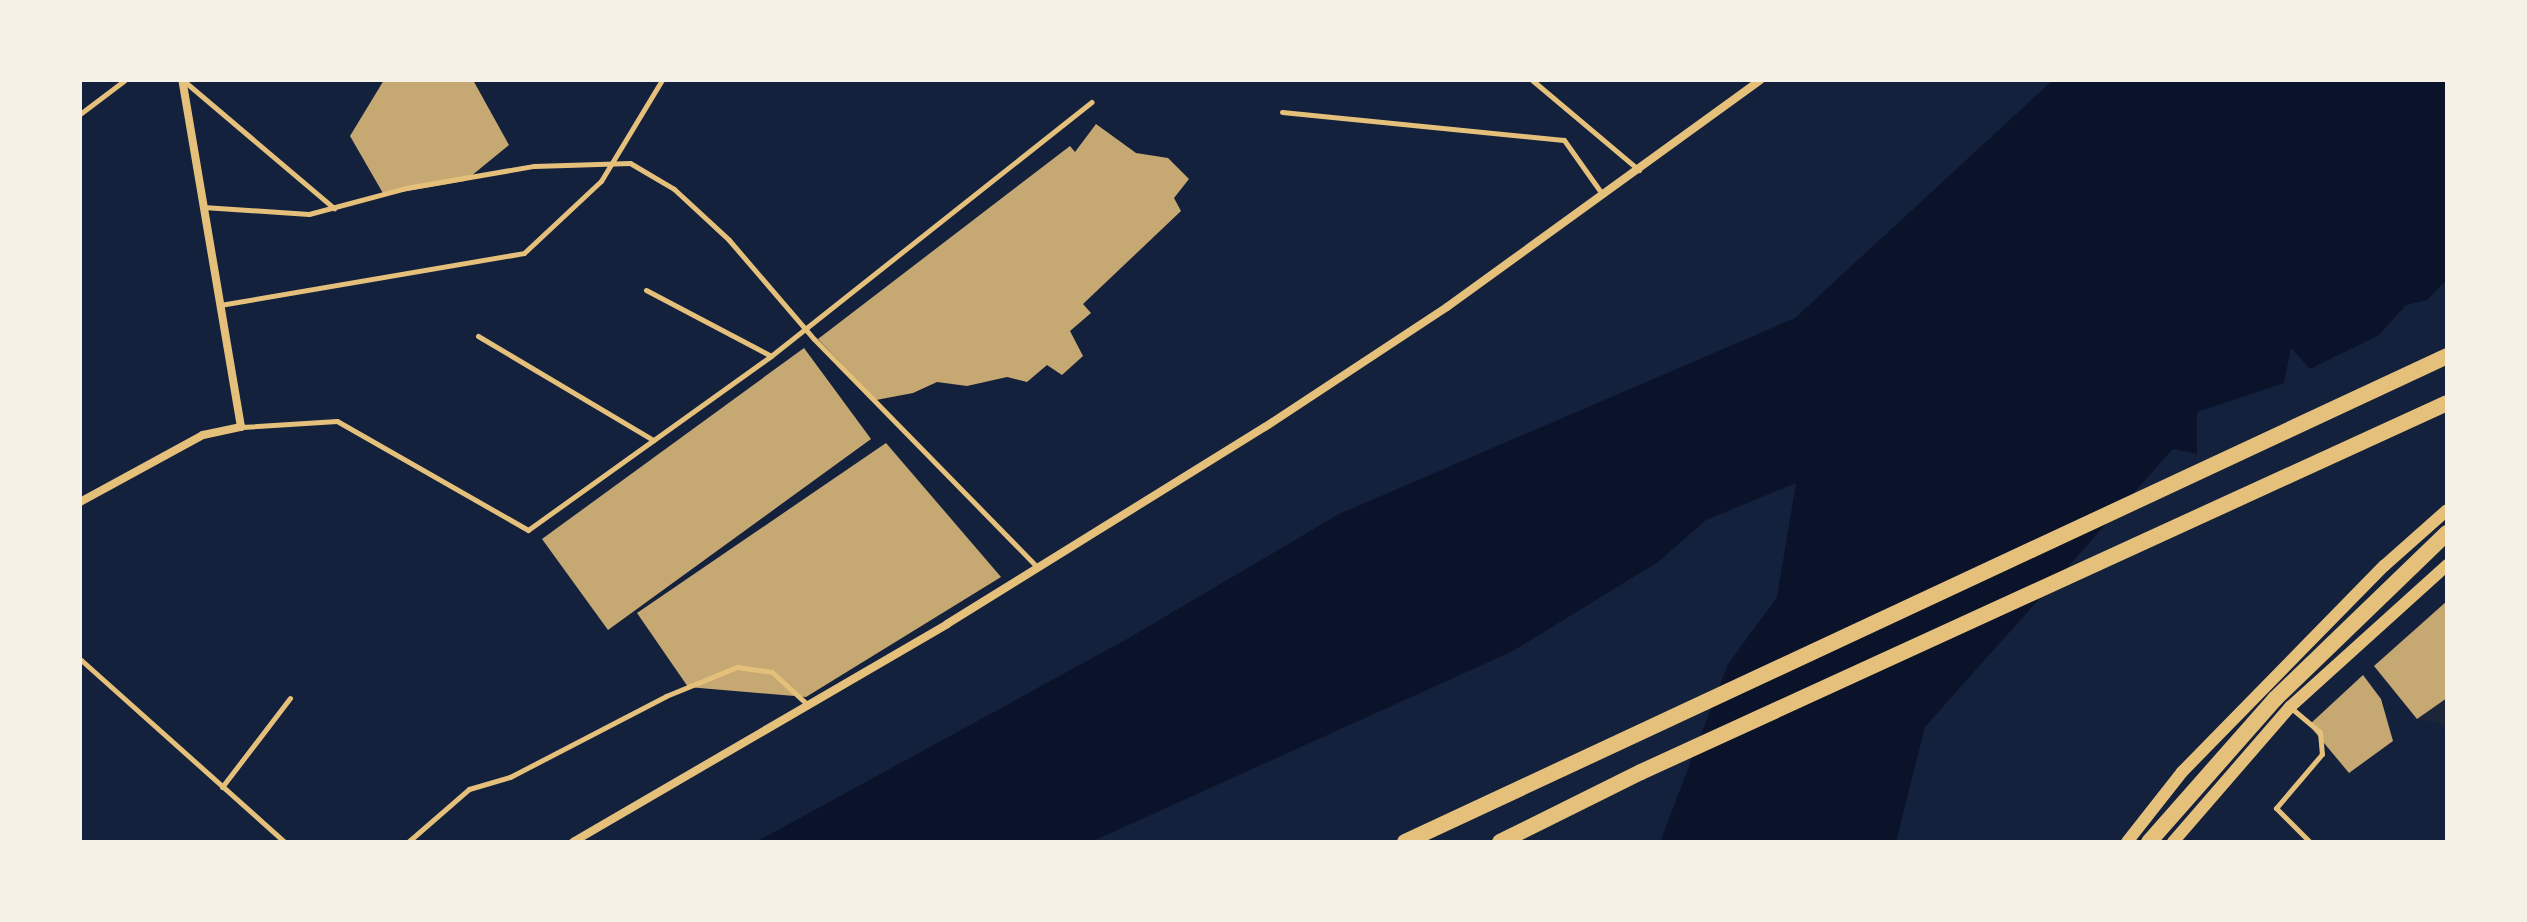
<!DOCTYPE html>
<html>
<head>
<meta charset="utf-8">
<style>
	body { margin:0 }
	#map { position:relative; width:2527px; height:922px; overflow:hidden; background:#14213d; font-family:"PT Sans",sans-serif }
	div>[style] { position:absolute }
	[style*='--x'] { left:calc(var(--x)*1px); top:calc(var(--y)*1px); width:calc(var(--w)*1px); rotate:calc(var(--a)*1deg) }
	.green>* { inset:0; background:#1d2539 }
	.water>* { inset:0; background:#0b132b }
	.building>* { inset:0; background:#c6a872 }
	.service>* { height:5px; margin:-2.5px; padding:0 2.5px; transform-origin:2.5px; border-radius:2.5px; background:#e5c07b }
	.minor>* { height:8px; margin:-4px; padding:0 4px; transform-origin:4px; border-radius:4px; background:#e5c07b }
	.tertiary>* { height:12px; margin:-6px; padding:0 6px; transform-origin:6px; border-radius:6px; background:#e5c07b }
	.trunk>* { height:16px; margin:-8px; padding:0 8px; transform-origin:8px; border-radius:8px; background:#e5c07b }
	span { translate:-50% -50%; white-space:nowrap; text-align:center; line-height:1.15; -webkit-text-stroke:7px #f6f1e7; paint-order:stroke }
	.frame { position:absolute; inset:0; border:82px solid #f6f1e7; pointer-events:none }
</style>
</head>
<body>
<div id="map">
	<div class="green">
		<i style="clip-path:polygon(2447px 698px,2447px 733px,2440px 723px,2417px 719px)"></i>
	</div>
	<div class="water">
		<i style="clip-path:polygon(2053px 80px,2447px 80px,2447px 280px,2427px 300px,2406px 305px,2379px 335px,2310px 369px,2291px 348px,2284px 383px,2197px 412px,2197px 454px,2173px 449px,1925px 727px,1896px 842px,1660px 842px,1728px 664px,1777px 597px,1796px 483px,1706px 520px,1658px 562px,1513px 651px,1091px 842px,756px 842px,1127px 639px,1339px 514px,1795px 318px)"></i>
	</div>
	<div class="building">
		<i style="clip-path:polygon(384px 80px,473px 80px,509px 145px,465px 181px,384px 195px,350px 136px)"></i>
		<i style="clip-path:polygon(1096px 124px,1136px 153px,1168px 158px,1189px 179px,1174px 198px,1181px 211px,1083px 304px,1091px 313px,1070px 331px,1083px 356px,1062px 375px,1047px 365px,1027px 382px,1007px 377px,967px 386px,937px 382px,913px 393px,876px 400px,818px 339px,1070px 146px,1075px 152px)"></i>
		<i style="clip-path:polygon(804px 348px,871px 439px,608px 630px,542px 539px)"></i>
		<i style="clip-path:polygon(886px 443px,1001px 577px,806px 697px,688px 687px,637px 613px)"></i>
		<i style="clip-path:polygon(2447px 601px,2447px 698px,2417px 719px,2374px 666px)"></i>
		<i style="clip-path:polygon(2363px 675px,2381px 699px,2393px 741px,2349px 773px,2309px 725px)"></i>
	</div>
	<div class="service">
		<i style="--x:1532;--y:80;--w:140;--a:40.1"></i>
		<i style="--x:184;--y:81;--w:197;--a:40.3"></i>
		<i style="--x:1282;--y:112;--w:283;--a:5.7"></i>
		<i style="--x:1564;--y:140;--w:67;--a:54.7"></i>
		<i style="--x:80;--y:114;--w:56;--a:-37.1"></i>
		<i style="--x:203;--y:207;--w:106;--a:3.8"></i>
		<i style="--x:309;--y:214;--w:100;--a:-15"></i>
		<i style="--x:406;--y:188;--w:130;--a:-9.8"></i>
		<i style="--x:534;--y:166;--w:96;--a:-1.8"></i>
		<i style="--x:630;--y:163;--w:51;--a:30.6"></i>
		<i style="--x:674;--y:189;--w:75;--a:42.8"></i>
		<i style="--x:729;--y:240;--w:130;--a:49.4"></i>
		<i style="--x:814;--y:339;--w:320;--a:45.6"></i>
		<i style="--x:646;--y:290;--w:141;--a:27.8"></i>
		<i style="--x:220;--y:305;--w:308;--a:-9.7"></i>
		<i style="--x:524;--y:253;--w:105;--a:-43.1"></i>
		<i style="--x:601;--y:181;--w:118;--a:-58.9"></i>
		<i style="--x:478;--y:336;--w:204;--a:30.7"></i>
		<i style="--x:242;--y:427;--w:95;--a:-3.6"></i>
		<i style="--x:337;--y:421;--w:220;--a:29.7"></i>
		<i style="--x:528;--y:530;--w:299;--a:-35.6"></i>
		<i style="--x:771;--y:356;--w:409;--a:-38.4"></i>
		<i style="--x:80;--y:659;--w:275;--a:41.8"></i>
		<i style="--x:2290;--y:707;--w:39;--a:40"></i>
		<i style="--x:2320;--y:732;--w:22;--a:85"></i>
		<i style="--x:2322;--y:754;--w:71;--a:130.4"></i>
		<i style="--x:2276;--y:808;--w:48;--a:45"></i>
		<i style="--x:222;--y:787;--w:112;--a:-52.6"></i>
		<i style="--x:408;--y:842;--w:81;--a:-41"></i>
		<i style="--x:469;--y:789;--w:43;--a:-16.3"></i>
		<i style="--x:510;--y:777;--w:176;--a:-27.4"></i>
		<i style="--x:666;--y:696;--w:77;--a:-22.2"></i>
		<i style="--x:737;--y:667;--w:35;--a:8"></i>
		<i style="--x:772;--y:672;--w:49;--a:42.5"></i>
	</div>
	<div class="minor">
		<i style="--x:80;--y:502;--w:140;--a:-28.6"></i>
		<i style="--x:203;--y:435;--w:39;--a:-12"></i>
		<i style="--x:241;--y:427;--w:352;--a:-99.6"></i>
		<i style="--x:573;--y:842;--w:433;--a:-30.2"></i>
		<i style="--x:947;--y:624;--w:374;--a:-31.8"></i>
		<i style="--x:1265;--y:427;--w:218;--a:-33.4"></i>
		<i style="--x:1447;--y:307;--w:387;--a:-35.9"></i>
	</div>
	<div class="tertiary">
		<i style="--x:2127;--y:842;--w:89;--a:-51.8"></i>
		<i style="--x:2182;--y:772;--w:289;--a:-45.6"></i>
		<i style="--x:2384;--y:566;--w:84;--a:-41.6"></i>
		<i style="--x:2173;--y:842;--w:179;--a:-49.1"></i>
		<i style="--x:2290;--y:707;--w:212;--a:-42.1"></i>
	</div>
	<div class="trunk">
		<i style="--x:1405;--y:842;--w:1150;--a:-25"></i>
		<i style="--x:1500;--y:842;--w:157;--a:-26.4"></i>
		<i style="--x:1641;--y:772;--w:886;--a:-24.6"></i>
		<i style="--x:2149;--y:842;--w:191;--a:-48.6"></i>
		<i style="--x:2275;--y:699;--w:239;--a:-44"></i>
	</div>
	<div class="frame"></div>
</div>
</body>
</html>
